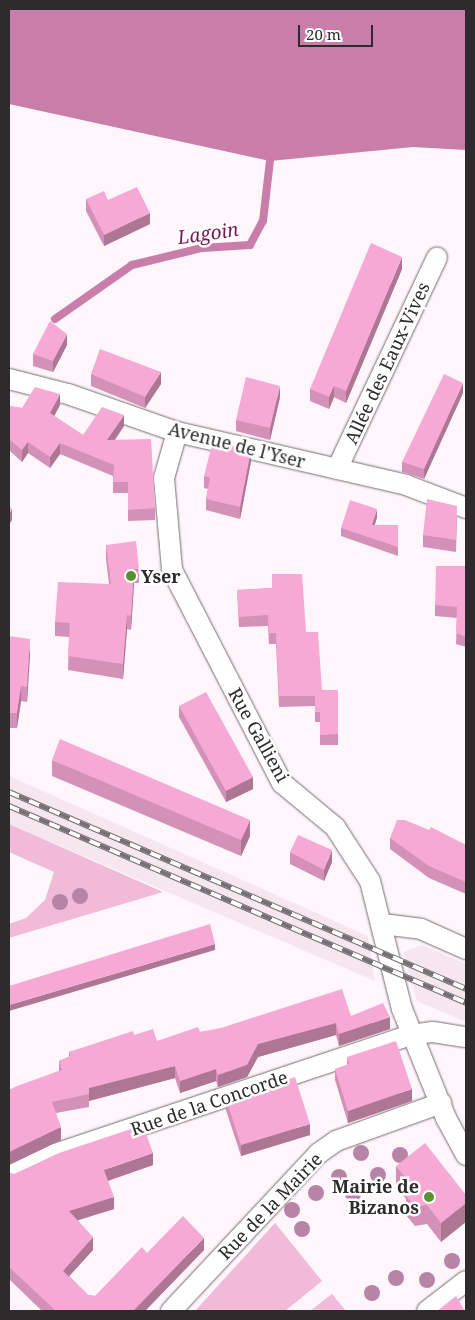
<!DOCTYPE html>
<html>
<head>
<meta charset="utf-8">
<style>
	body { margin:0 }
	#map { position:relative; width:475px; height:1320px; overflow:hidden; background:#fff6fb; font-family:"Noto Serif",serif }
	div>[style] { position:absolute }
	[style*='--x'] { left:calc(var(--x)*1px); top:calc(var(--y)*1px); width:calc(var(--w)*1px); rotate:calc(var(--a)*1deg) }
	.built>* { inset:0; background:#f6e6ee }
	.green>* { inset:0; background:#f1bad8 }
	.water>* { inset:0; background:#c87ea9 }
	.stream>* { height:8px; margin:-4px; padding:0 4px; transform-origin:4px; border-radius:4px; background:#c87ea9 }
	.roads { filter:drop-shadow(0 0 1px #736c70) drop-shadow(0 0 1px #736c70) }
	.street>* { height:20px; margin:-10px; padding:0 10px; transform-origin:10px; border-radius:10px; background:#fff }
	.rail>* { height:5.5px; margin-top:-2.75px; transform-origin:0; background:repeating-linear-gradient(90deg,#fff 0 11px,#757073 0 22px); box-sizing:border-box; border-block:1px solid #757073 }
	.trees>* { width:16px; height:16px; margin:-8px; border-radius:50%; background:#b884a5 }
	.wall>* { inset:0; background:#d491b7 }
	.shaded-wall>* { inset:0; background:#ad7695 }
	.building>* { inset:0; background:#f7a9d5 }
	.dots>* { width:14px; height:14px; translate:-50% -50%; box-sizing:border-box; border:2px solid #fff; border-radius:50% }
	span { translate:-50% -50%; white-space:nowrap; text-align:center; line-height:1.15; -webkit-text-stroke:5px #fff; paint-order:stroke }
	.street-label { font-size:18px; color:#2e2b2d }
	.poi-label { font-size:18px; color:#2e2b2d; font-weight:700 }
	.left { translate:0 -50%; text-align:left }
	.right { translate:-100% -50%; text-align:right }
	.water-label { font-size:19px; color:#721a54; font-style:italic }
	.frame { position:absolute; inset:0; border:10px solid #2e2b2d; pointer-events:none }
	.scale { position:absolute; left:298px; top:25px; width:75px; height:22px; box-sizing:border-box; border:2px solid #2e2b2d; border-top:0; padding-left:6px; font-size:15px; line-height:18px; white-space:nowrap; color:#2e2b2d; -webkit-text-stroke:4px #fff; paint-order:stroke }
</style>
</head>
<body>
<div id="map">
	<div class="built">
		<i style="clip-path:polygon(9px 776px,368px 936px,375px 981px,9px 824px)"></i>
		<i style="clip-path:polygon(422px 945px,466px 964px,466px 1022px,417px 1001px,403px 952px)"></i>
	</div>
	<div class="green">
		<i style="clip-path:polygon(9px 824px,163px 892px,9px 938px,9px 924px,26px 918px,45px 900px,54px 872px,9px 852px)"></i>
		<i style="clip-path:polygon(275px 1223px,322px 1281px,285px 1311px,195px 1311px)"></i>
		<i style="clip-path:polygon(332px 1294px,346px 1311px,310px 1311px)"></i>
	</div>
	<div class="water">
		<i style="clip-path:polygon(9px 9px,466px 9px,466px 150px,413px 147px,270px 161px,9px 104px)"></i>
	</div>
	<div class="stream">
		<i style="--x:55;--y:319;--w:94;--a:-35"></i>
		<i style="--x:132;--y:265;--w:72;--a:-13.7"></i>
		<i style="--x:202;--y:248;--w:48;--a:-3.6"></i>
		<i style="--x:250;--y:245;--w:27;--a:-62"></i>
		<i style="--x:263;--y:221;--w:69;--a:-83.4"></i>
	</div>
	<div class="roads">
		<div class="street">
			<i style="--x:9;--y:379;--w:61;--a:14.3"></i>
			<i style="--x:68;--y:394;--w:115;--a:19.2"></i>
			<i style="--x:177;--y:432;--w:235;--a:13"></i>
			<i style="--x:406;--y:485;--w:64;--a:21"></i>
			<i style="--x:177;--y:432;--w:48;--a:105.8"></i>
			<i style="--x:164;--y:478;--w:92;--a:85"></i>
			<i style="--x:172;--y:570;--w:240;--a:62.7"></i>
			<i style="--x:282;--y:783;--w:69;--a:39.7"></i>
			<i style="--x:335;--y:827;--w:64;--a:57.1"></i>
			<i style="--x:370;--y:881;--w:132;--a:76"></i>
			<i style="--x:402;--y:1009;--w:118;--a:68"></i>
			<i style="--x:446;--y:1118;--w:42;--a:61.6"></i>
			<i style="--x:337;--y:469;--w:234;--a:-64.7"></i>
			<i style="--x:382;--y:924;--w:39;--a:7"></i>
			<i style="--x:421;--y:929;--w:49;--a:24"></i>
			<i style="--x:9;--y:1176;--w:51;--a:-25.6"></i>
			<i style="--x:55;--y:1154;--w:375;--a:-18.5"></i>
			<i style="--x:411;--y:1035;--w:22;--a:-8"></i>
			<i style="--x:433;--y:1032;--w:33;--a:9"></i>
			<i style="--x:171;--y:1311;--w:216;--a:-46.9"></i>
			<i style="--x:319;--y:1153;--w:21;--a:-35"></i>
			<i style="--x:336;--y:1141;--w:112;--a:-19.9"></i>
			<i style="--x:427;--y:1311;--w:49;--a:-37.6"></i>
		</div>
	</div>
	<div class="rail">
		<i style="--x:9;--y:792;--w:498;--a:23.3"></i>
		<i style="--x:9;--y:806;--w:498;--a:23.3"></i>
	</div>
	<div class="trees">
		<i style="left:80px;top:896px"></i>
		<i style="left:60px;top:902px"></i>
		<i style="left:361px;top:1153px"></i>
		<i style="left:400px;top:1155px"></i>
		<i style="left:378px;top:1175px"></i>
		<i style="left:339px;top:1177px"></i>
		<i style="left:316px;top:1193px"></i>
		<i style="left:353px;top:1194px"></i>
		<i style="left:292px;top:1210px"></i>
		<i style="left:302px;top:1229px"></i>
		<i style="left:452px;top:1261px"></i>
		<i style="left:396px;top:1278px"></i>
		<i style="left:427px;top:1280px"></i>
		<i style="left:372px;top:1293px"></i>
	</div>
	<div class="wall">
		<i style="clip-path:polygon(86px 199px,108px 200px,150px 224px,104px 246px,86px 211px)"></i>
		<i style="clip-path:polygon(402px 269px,346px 403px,334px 397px,329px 409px,310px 401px,310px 389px)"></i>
		<i style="clip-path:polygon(67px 345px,53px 372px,33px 366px,33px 354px)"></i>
		<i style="clip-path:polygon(91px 374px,161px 384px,145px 408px,91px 386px)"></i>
		<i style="clip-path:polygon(463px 393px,424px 479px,402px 472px,402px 462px)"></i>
		<i style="clip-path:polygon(280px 397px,270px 440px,236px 431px,236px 420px)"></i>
		<i style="clip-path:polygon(60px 405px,54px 416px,83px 435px,124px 426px,115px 440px,155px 508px,155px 520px,128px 521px,128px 493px,113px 493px,113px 476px,60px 454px,50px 468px,28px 453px,22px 462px,9px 450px,9px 406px,22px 408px)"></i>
		<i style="clip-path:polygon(251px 461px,240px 519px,206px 510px,206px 499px,208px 489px,204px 488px,204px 476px)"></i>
		<i style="clip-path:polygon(377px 517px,375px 525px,398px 525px,398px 556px,341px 536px,341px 528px)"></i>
		<i style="clip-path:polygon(457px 517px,456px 552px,423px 547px,423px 535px)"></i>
		<i style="clip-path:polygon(106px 545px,139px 569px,139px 583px,134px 583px,131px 630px,127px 629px,123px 679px,68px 670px,69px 637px,55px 636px,55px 622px,109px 584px,106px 559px)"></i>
		<i style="clip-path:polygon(466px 566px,466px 647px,456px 644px,457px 618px,435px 616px,435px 605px)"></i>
		<i style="clip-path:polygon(272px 574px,306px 632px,322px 690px,338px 690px,338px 745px,320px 745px,320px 722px,315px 722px,315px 706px,279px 707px,276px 644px,269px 644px,268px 626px,239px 627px,237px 590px,272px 588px)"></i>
		<i style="clip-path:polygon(9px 636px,30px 654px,27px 702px,21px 701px,17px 728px,9px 728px)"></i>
		<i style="clip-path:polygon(179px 706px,253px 789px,226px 802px,179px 717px)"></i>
		<i style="clip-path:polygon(52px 760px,250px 836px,241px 856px,52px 776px)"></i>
		<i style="clip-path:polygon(465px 790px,466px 790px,466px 808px,465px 802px)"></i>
		<i style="clip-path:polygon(429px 830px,466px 845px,466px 894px,429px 878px,390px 849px,390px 838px)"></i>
		<i style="clip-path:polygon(290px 852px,332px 862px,324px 881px,290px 864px)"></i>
		<i style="clip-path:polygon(351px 1016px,390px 1029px,339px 1046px,336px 1035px,258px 1057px,247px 1077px,218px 1087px,216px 1081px,180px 1093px,175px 1078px,89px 1101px,89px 1107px,56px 1113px,61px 1140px,9px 1165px,9px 1090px,59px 1071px,59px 1061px,69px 1057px,69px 1052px,134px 1035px,157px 1041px,200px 1032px)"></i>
		<i style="clip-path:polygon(347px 1057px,412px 1101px,348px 1123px,335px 1080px,335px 1069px,347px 1065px)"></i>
		<i style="clip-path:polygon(226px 1099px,310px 1135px,241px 1156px,226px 1110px)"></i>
		<i style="clip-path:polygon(153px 1165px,108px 1181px,114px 1209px,78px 1220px,93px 1250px,69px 1276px,88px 1295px,95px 1296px,147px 1253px,204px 1250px,145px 1311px,42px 1311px,9px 1279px,9px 1173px,14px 1174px)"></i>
		<i style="clip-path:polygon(396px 1166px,466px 1195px,441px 1242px,427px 1224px,415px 1226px,406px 1215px,406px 1199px,396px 1185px)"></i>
	</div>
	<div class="shaded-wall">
		<i style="clip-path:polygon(150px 213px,150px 224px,104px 246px,104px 235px)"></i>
		<i style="clip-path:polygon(402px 257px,402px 269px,346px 403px,346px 391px)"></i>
		<i style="clip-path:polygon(67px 334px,67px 345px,53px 372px,53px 361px)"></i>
		<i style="clip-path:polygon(161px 372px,161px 384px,145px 408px,145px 397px)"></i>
		<i style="clip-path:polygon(463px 383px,463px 393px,424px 479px,424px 469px)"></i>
		<i style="clip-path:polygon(280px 386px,280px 397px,270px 440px,270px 428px)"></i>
		<i style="clip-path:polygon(334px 386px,334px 397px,329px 409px,329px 397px)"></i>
		<i style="clip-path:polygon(60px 394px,60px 405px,50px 424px,50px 413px)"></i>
		<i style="clip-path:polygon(124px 415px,124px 426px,107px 451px,107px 440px)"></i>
		<i style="clip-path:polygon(28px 442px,28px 453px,22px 462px,22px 450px)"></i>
		<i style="clip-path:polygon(60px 443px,60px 454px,50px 468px,50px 457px)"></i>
		<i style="clip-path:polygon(251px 450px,251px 461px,240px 519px,240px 507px)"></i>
		<i style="clip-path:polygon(12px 509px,12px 520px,9px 525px,9px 514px)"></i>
		<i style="clip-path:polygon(377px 509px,377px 517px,372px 533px,372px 525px)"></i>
		<i style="clip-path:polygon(134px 569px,134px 583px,131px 630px,131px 616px)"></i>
		<i style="clip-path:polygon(127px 615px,127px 629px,123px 679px,123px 664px)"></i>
		<i style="clip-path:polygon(30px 639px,30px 654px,27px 702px,27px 687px)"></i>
		<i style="clip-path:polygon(21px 686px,21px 701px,17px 728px,17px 713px)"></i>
		<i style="clip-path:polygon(253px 777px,253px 789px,226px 802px,226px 791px)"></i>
		<i style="clip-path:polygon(250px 820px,250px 836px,241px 856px,241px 840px)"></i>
		<i style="clip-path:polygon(332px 850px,332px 862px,324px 881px,324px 870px)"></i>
		<i style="clip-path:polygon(215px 944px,215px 950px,9px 1011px,9px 1005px)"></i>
		<i style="clip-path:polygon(390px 1017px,390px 1029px,339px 1046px,339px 1034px)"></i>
		<i style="clip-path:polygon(336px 1023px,336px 1035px,258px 1057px,247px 1077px,218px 1087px,218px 1075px,258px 1044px)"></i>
		<i style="clip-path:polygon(175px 1066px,175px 1078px,89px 1101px,89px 1088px)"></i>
		<i style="clip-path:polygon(216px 1069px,216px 1081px,180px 1093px,180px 1081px)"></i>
		<i style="clip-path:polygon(412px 1089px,412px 1101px,348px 1123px,348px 1111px)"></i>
		<i style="clip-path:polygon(310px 1124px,310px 1135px,241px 1156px,241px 1145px)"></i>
		<i style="clip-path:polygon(61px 1127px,61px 1140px,9px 1165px,9px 1152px)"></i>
		<i style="clip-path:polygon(153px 1153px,153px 1165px,104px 1182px,104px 1170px)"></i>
		<i style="clip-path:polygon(114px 1197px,114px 1209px,69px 1223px,69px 1211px)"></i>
		<i style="clip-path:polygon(466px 1203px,466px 1222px,441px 1242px,441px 1223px)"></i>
		<i style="clip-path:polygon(93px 1237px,93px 1250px,63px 1283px,63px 1271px)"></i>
		<i style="clip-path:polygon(204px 1238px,204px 1250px,145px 1311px,133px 1311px)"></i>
	</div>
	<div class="building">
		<i style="clip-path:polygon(137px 187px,150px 213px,104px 235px,86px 199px,104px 191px,108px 200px)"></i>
		<i style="clip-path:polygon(371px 243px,402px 257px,346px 391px,334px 386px,329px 397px,310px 389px)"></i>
		<i style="clip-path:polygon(50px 321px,67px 334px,53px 361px,33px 354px)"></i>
		<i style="clip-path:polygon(100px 349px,161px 372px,145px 397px,91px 374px)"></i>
		<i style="clip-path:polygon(444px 374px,463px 383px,424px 469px,402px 462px)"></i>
		<i style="clip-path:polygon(246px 377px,280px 386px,270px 428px,236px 420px)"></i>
		<i style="clip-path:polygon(35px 387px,60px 394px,50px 413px,83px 435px,102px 407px,124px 415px,107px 440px,151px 439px,155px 508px,128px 510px,128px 482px,113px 482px,114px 465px,60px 443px,50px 457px,28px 442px,22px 450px,9px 439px,9px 406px,22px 408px)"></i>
		<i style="clip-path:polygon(213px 441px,251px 450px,240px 507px,206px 499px,210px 478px,204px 476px)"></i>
		<i style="clip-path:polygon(427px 499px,457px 506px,456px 540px,423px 535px)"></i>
		<i style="clip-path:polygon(350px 500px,377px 509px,372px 525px,398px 525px,398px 547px,341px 528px)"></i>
		<i style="clip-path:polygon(9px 506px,12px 509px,9px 514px)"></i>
		<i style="clip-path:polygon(136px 541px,139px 569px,134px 569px,131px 616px,127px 615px,123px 664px,68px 656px,70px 623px,55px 622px,58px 582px,111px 584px,106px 545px)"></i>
		<i style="clip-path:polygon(436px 566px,466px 566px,466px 637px,456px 633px,457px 607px,435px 605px)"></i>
		<i style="clip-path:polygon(272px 574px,302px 574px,306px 632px,318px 632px,322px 690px,338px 690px,338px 734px,320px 735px,320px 712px,315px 712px,315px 696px,279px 696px,276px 633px,269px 633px,268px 615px,239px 617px,237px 590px,272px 588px)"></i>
		<i style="clip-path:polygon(9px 636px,30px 639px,27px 687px,21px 686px,17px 713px,9px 713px)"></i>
		<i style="clip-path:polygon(206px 692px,253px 777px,226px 791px,179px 706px)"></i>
		<i style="clip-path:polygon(60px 739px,250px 820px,241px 840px,52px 760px)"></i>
		<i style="clip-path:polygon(397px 820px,405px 820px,429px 830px,431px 827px,466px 845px,466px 882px,429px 866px,390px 838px)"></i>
		<i style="clip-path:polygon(298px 835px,332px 850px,324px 870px,290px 852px)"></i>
		<i style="clip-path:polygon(210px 924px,215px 944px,9px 1005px,9px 986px)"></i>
		<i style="clip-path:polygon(342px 989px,351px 1016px,383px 1003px,390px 1017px,339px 1034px,336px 1023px,258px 1044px,247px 1065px,218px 1075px,216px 1069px,180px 1081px,175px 1066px,89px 1088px,89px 1094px,52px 1102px,61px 1127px,9px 1152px,9px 1090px,17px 1086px,62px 1070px,59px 1061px,70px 1056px,69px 1052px,133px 1031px,134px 1035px,153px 1029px,157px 1041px,198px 1027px,200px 1032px,221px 1028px)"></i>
		<i style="clip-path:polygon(396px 1041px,412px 1089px,348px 1111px,335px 1069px,349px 1064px,347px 1057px)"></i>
		<i style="clip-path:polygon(295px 1077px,310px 1124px,241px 1145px,226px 1099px)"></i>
		<i style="clip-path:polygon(143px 1125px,153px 1153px,104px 1170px,114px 1197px,69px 1211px,93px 1237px,63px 1271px,88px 1295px,95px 1296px,142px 1247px,147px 1253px,183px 1216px,204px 1238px,133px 1311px,56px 1311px,9px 1267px,9px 1173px,14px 1174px,59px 1153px)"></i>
		<i style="clip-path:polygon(425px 1143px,466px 1195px,466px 1203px,441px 1223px,427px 1205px,415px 1207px,406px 1196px,410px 1183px,396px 1166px)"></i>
		<i style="clip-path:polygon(456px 1296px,465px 1311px,437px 1311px)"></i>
	</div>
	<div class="dots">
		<i style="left:131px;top:576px;background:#58912f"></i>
		<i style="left:429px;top:1197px;background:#58912f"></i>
	</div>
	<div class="street-label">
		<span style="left:387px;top:363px;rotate:-65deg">Allée des Eaux-Vives</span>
		<span style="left:237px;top:445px;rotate:14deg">Avenue de l'Yser</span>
		<span style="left:259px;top:735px;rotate:61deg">Rue Gallieni</span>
		<span style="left:209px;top:1103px;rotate:-19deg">Rue de la Concorde</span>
		<span style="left:270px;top:1206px;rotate:-46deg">Rue de la Mairie</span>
	</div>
	<div class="poi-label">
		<span class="left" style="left:141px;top:576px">Yser</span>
		<span class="right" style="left:419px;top:1197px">Mairie de<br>Bizanos</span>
	</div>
	<div class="water-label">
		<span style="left:208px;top:234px;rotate:-8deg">Lagoin</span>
	</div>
	<div class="frame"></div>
	<div class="scale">20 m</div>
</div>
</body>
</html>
